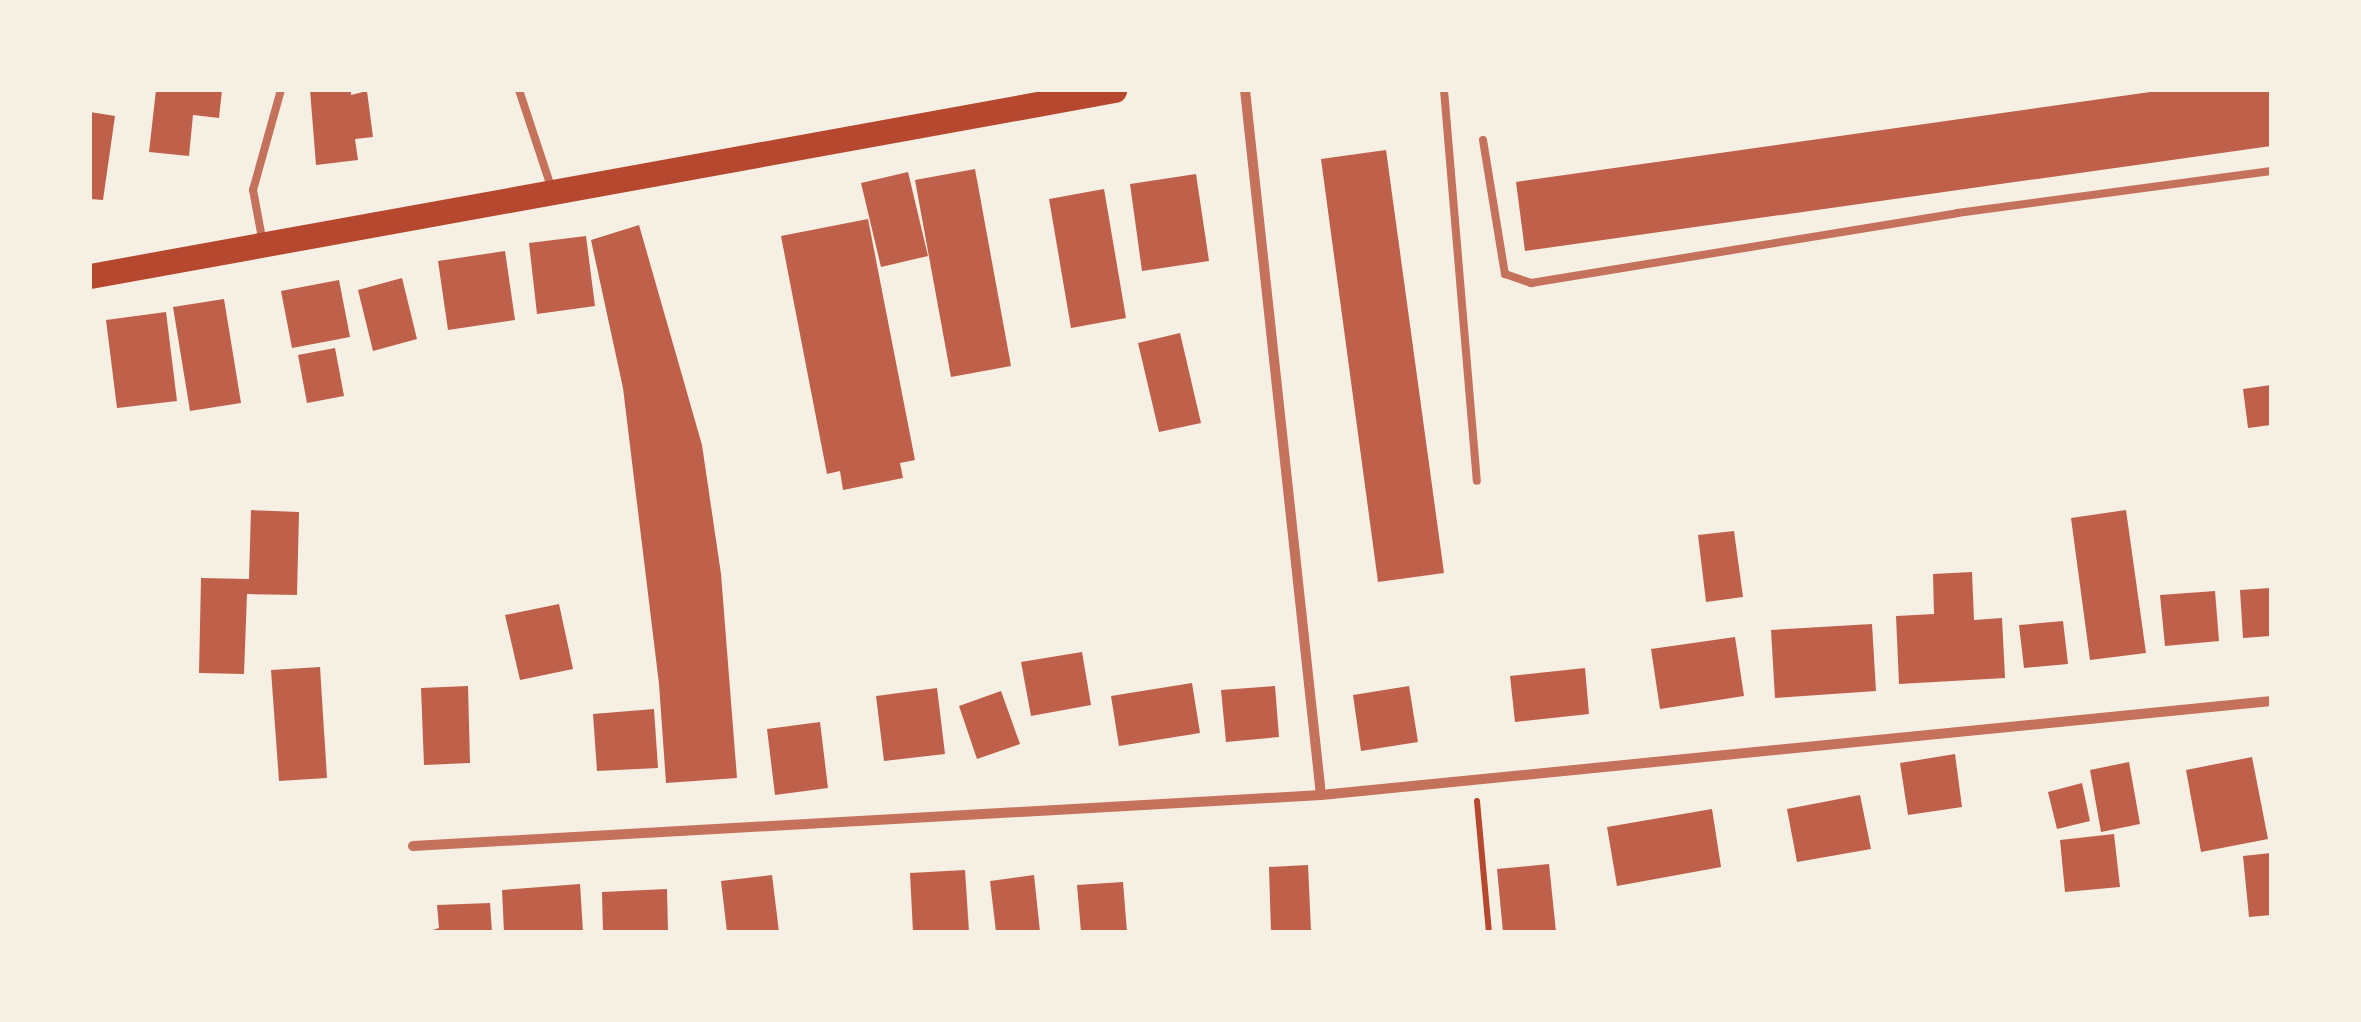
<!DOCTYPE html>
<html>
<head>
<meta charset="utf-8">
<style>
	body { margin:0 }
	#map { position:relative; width:2361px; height:1022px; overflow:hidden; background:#f6efe4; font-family:"Golos Text",sans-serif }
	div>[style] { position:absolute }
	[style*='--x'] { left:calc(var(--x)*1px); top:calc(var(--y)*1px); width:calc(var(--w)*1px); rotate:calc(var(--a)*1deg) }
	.building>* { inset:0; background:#bf614a }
	.path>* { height:6px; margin:-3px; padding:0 3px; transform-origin:3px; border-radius:3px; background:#b5482f }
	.service>* { height:8px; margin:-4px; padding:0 4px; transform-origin:4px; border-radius:4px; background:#c5725c }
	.minor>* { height:10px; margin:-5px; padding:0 5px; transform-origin:5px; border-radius:5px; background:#c5725c }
	.primary>* { height:25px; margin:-12.5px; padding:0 12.5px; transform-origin:12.5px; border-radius:12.5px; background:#b5482f }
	span { translate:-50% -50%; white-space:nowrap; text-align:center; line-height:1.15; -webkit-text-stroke:10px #f6efe4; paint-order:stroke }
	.frame { position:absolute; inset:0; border:92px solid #f6efe4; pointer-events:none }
</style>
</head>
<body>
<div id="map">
	<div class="building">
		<i style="clip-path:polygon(156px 90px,222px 90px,219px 118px,193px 115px,189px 156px,149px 152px)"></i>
		<i style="clip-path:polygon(310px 90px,351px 90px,351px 95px,367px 91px,373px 137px,355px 139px,358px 160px,316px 165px)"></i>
		<i style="clip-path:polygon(2164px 90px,2271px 90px,2271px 146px,1525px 251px,1516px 182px)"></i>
		<i style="clip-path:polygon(90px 112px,115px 116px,103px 200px,90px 199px)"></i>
		<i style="clip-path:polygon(1386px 150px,1444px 573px,1378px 582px,1321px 159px)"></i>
		<i style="clip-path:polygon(975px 169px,1011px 366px,951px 377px,915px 180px)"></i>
		<i style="clip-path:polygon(908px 172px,928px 256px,881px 267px,861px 183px)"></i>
		<i style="clip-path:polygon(1196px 174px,1209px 261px,1142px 271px,1130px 184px)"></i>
		<i style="clip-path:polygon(1104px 189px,1126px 318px,1071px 328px,1049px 199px)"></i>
		<i style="clip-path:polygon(868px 219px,915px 460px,900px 463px,903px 478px,843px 490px,840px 471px,827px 474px,781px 236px)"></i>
		<i style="clip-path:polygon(639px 225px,702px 445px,721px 574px,737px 778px,666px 783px,659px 684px,623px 388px,591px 240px)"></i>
		<i style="clip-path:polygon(586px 236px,595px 306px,537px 314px,529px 243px)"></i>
		<i style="clip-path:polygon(505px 251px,515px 320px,448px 330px,438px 261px)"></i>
		<i style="clip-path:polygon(402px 278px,417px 339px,373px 351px,358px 290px)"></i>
		<i style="clip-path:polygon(339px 280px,350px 337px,292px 348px,281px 291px)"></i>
		<i style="clip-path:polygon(224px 299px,241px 403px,190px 411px,173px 307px)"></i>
		<i style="clip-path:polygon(166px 312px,177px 401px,117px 408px,106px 320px)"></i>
		<i style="clip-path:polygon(1180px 333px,1201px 423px,1159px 432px,1138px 343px)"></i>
		<i style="clip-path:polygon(335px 348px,344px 396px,307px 403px,298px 355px)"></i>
		<i style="clip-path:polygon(2271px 385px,2271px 425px,2248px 428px,2243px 389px)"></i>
		<i style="clip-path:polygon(251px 510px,299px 512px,297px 595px,247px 594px,244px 674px,199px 673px,201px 578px,249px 579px)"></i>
		<i style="clip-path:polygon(2126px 510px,2146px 653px,2090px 660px,2071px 518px)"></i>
		<i style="clip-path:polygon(1734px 531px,1743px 597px,1706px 602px,1698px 535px)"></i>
		<i style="clip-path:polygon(1972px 572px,1974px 620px,2002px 618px,2005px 678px,1899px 684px,1896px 616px,1934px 614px,1933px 574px)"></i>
		<i style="clip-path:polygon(2271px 588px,2271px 636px,2243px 638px,2240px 590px)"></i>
		<i style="clip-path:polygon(2215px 591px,2219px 641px,2165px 646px,2160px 595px)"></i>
		<i style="clip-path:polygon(559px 604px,573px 669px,520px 680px,505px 615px)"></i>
		<i style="clip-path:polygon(2063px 621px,2068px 664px,2024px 668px,2019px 625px)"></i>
		<i style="clip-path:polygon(1872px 624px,1876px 691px,1775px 698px,1771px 630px)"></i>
		<i style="clip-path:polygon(1735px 637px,1744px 696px,1660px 709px,1651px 649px)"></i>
		<i style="clip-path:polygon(1082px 652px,1091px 705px,1031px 716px,1021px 662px)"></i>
		<i style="clip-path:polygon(320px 667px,327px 778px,279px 781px,271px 670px)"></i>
		<i style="clip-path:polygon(1585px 668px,1589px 714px,1515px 722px,1510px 676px)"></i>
		<i style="clip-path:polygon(1192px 683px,1200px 733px,1119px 746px,1111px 696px)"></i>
		<i style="clip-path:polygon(468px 686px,470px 763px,424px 765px,421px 688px)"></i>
		<i style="clip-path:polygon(1275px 686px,1279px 737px,1226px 742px,1221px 690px)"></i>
		<i style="clip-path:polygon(1409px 686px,1418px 742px,1361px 751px,1353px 695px)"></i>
		<i style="clip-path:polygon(937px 688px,945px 754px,884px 761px,876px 696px)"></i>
		<i style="clip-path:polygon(1001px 691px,1020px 744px,977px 759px,959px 706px)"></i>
		<i style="clip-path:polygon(654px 709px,658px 768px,597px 771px,593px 714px)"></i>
		<i style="clip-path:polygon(820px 722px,828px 788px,775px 795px,767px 729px)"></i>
		<i style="clip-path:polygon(1955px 754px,1962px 807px,1908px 815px,1900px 763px)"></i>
		<i style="clip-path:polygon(2252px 757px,2268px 839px,2201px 852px,2186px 770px)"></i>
		<i style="clip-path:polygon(2129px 762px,2140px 824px,2101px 832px,2090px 770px)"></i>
		<i style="clip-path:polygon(2082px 783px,2090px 821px,2057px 829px,2048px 792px)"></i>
		<i style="clip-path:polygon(1860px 795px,1871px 849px,1797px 862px,1787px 809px)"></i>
		<i style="clip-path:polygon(1712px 809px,1721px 867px,1617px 886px,1607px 827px)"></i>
		<i style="clip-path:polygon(2114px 834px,2120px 887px,2065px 892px,2060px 840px)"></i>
		<i style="clip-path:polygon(2271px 853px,2271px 915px,2249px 917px,2243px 856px)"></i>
		<i style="clip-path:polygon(1549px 864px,1556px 932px,1503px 932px,1497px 869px)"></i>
		<i style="clip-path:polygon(1308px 865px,1311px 931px,1271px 932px,1269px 867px)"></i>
		<i style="clip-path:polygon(965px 870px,969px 932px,913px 932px,910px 873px)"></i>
		<i style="clip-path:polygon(772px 875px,779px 932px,727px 932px,721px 881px)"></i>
		<i style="clip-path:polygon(1034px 875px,1040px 932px,996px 932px,990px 881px)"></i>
		<i style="clip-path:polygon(1123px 882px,1127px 932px,1081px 932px,1077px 885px)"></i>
		<i style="clip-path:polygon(580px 884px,583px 932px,504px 932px,502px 890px)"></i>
		<i style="clip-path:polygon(667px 889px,668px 932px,603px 932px,602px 892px)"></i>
		<i style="clip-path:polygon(490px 903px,492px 932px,426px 932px,439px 928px,437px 905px)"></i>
	</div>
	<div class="path">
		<i style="--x:1477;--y:801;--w:132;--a:84.8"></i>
	</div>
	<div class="service">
		<i style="--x:519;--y:90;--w:102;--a:71.7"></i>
		<i style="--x:1444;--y:90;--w:392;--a:85.2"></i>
		<i style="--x:1483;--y:140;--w:136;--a:80.7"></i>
		<i style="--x:1505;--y:274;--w:28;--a:19"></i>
		<i style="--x:1531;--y:283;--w:432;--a:-9.3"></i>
		<i style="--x:1957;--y:213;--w:317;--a:-7.6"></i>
		<i style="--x:262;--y:238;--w:49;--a:-100.6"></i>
		<i style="--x:253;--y:190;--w:104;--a:-74.4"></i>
	</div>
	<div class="minor">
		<i style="--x:1245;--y:90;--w:709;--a:83.85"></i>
		<i style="--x:413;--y:846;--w:909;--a:-3.21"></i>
		<i style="--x:1321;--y:795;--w:955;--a:-5.65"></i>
	</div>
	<div class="primary">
		<i style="--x:90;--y:276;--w:1041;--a:-10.29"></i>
	</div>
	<div class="frame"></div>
</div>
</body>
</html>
